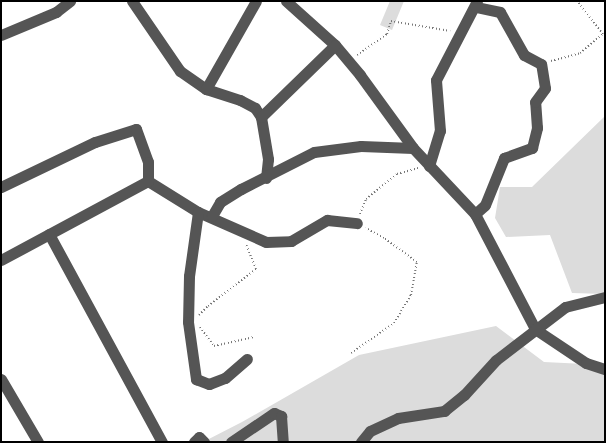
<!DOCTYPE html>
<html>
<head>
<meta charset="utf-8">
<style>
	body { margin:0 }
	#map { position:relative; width:606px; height:443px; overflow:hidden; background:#fff; font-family:"PT Sans",sans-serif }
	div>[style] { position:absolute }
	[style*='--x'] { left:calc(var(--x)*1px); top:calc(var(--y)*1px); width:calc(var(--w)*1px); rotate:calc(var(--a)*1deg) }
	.green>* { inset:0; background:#dcdcdc }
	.path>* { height:2px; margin-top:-1px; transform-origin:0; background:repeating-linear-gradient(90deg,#777 0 1px,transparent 0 3.5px) }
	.minor>* { height:11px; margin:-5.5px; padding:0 5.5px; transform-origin:5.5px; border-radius:5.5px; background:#555 }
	span { translate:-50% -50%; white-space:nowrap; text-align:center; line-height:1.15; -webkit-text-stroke:4px #fff; paint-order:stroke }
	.frame { position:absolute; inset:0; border:2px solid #000; pointer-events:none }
</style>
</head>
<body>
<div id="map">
	<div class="green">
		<i style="clip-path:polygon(390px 1px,404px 1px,392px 30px,380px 25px)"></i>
		<i style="clip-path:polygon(605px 116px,605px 294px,572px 293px,550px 235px,506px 237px,495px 218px,500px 187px,532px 187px)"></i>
		<i style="clip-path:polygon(496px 326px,544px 362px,605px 365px,605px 442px,203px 442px,242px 422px,359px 355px)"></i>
	</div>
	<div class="path">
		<i style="--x:357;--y:55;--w:37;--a:-35"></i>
		<i style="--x:387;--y:34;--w:14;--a:-73"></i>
		<i style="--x:391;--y:21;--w:60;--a:9.6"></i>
		<i style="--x:551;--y:61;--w:30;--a:-15"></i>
		<i style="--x:580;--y:53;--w:30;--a:-40"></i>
		<i style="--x:603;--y:34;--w:42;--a:-128.2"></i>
		<i style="--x:360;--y:214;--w:16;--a:-68"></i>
		<i style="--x:366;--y:199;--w:40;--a:-39"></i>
		<i style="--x:397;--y:174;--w:22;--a:-16"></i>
		<i style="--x:199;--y:315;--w:13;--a:-45"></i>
		<i style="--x:208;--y:306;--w:61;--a:-37.6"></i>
		<i style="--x:256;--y:269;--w:27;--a:-112"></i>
		<i style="--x:200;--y:327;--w:24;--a:54"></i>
		<i style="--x:214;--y:346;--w:41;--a:-12.7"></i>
		<i style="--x:351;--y:353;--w:52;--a:-34.9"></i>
		<i style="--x:394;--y:323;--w:33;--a:-59"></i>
		<i style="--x:411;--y:295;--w:34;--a:-80"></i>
		<i style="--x:417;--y:262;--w:41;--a:-144"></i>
		<i style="--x:384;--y:238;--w:21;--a:-151"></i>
	</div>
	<div class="minor">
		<i style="--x:132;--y:1;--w:85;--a:55.6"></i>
		<i style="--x:180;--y:71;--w:32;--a:35"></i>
		<i style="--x:206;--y:89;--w:36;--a:18"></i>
		<i style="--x:240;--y:100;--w:17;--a:28"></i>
		<i style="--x:255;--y:108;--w:11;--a:56"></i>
		<i style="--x:261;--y:117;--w:43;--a:80.5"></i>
		<i style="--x:268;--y:159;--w:19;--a:96"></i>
		<i style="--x:286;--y:1;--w:66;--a:41.9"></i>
		<i style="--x:335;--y:45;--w:39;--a:50"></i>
		<i style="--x:360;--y:75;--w:90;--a:54"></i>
		<i style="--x:413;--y:148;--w:91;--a:46.8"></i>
		<i style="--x:475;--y:214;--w:130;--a:62.4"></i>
		<i style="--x:535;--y:329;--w:61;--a:33.7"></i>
		<i style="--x:586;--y:363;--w:20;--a:18"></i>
		<i style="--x:1;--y:35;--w:60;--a:-22.7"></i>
		<i style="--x:56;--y:12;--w:18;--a:-38"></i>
		<i style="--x:206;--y:89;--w:101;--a:-60.4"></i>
		<i style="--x:261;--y:117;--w:103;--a:-44.2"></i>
		<i style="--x:429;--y:166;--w:37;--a:-73"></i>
		<i style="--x:440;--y:131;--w:51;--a:-94.5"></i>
		<i style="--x:436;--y:80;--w:89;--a:-62.6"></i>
		<i style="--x:148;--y:181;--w:59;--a:31.8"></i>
		<i style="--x:198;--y:212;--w:74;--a:23.8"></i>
		<i style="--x:266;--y:242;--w:25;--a:-2"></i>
		<i style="--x:291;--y:241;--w:42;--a:-30.3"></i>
		<i style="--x:327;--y:220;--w:30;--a:6"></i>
		<i style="--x:1;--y:187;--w:104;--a:-25.6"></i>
		<i style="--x:95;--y:142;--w:43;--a:-17.6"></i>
		<i style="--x:136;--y:129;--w:35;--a:70"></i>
		<i style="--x:148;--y:162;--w:19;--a:90"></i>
		<i style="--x:198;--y:212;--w:65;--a:98"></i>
		<i style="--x:189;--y:276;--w:46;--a:91.2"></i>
		<i style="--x:188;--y:322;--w:58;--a:82"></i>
		<i style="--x:196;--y:379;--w:14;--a:21"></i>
		<i style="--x:209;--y:384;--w:17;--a:-21"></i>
		<i style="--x:225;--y:378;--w:29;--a:-41"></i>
		<i style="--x:475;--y:214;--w:13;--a:-42"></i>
		<i style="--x:485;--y:205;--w:51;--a:-68"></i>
		<i style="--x:504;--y:158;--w:30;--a:-20"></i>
		<i style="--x:532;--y:148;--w:21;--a:-76"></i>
		<i style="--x:537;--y:128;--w:26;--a:-94"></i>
		<i style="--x:535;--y:102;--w:17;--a:-54"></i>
		<i style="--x:545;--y:88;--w:24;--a:-99"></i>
		<i style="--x:541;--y:64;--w:19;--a:-152"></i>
		<i style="--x:524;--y:55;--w:49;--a:-119.2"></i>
		<i style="--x:500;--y:12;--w:25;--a:-168"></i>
		<i style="--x:212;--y:216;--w:16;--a:-60"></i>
		<i style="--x:220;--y:202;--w:25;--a:-32"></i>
		<i style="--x:241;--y:189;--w:82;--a:-26.9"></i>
		<i style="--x:314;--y:152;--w:47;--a:-7.3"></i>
		<i style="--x:361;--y:146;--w:52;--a:2.2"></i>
		<i style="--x:49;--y:234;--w:237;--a:61.5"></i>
		<i style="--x:1;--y:260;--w:167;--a:-28.3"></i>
		<i style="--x:1;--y:379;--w:73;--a:59.6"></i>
		<i style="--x:194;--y:442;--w:7;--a:-45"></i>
		<i style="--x:199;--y:437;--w:7;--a:45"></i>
		<i style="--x:231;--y:442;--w:52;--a:-34"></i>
		<i style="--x:274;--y:413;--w:8;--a:23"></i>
		<i style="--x:281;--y:416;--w:26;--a:86"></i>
		<i style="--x:361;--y:442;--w:14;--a:-51"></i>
		<i style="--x:370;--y:431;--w:31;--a:-25"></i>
		<i style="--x:398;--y:418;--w:47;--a:-8.7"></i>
		<i style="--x:444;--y:411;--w:26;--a:-39"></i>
		<i style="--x:464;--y:395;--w:47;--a:-47.6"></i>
		<i style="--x:496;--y:360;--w:87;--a:-37.5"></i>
		<i style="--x:565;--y:307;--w:41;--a:-14"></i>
	</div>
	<div class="frame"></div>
</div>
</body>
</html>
